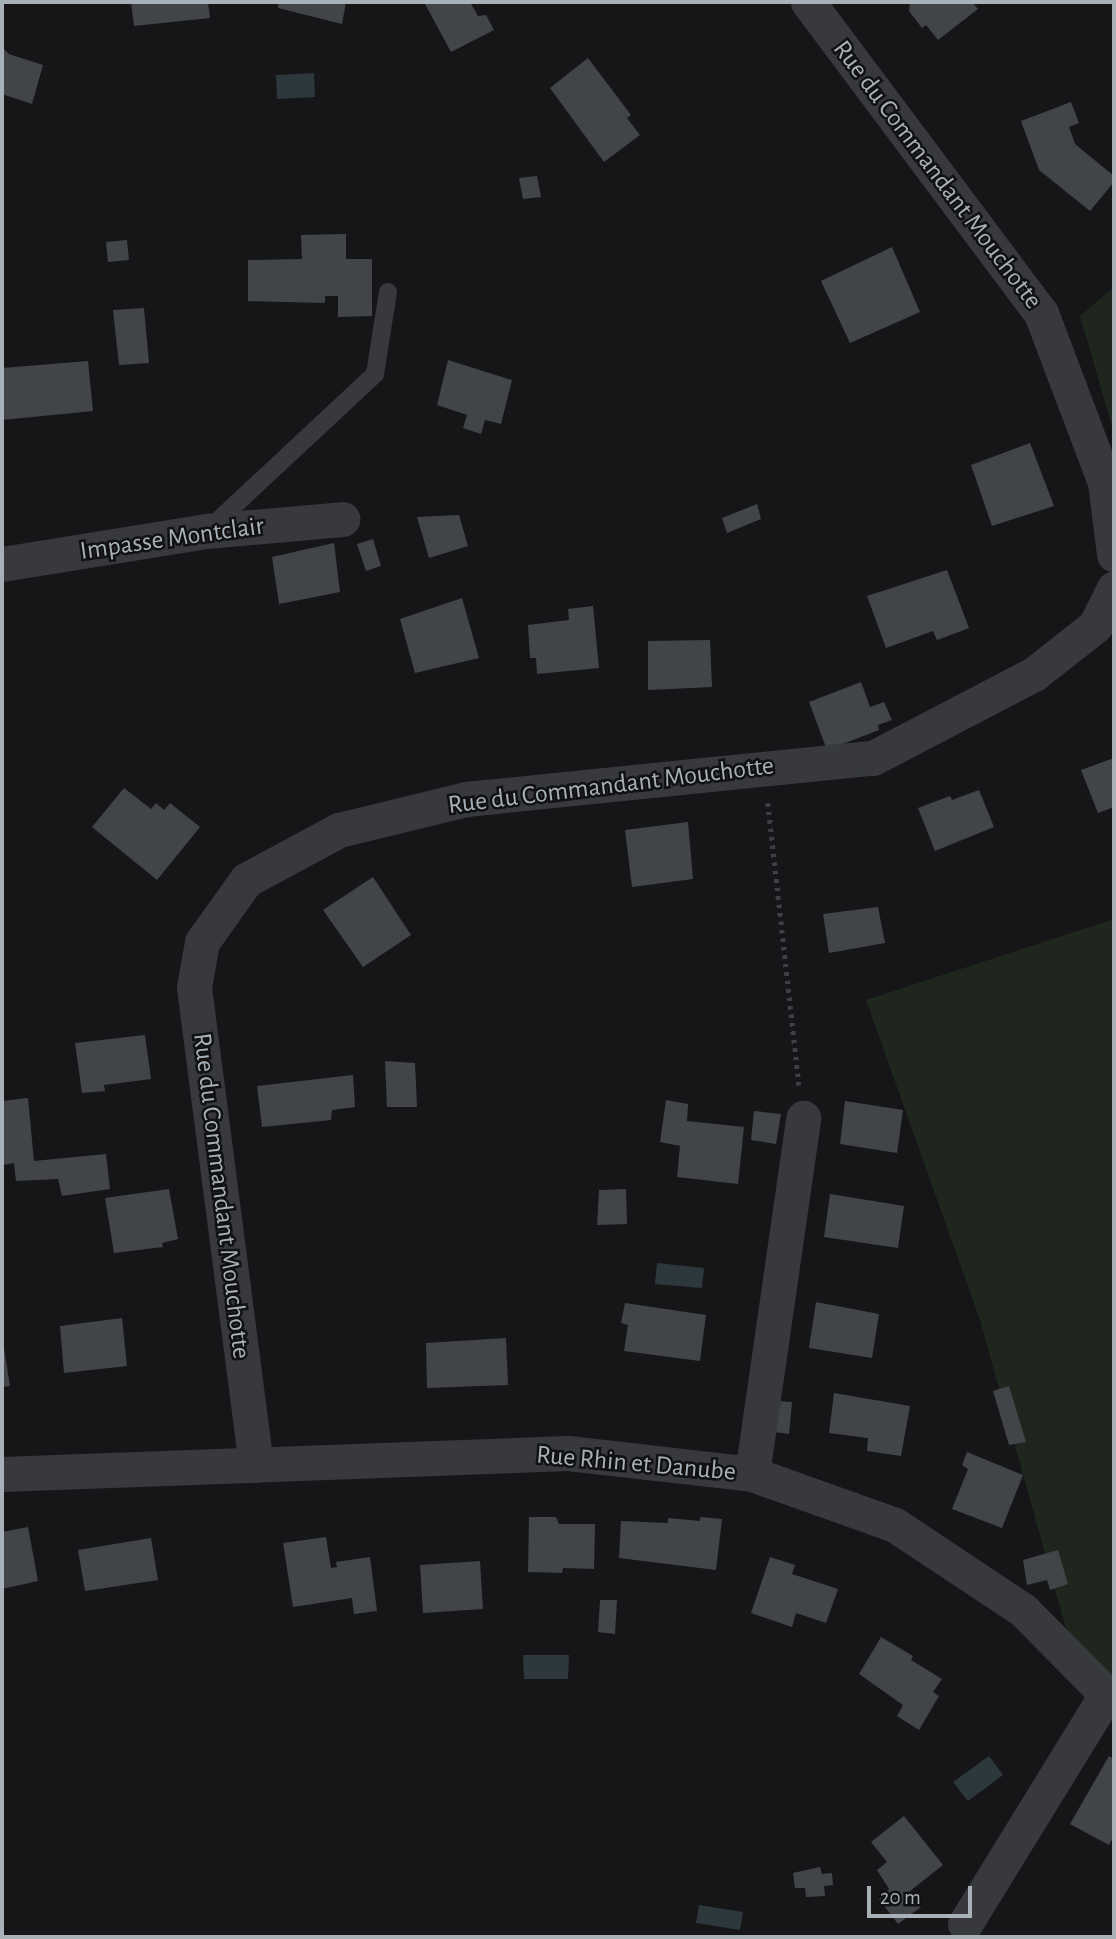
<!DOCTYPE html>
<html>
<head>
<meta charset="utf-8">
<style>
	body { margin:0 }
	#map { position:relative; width:1116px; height:1939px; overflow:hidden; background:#161618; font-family:"Alegreya Sans",sans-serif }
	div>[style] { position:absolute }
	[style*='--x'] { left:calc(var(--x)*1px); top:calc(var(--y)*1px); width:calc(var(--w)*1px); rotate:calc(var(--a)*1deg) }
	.green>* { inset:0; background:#1e261e }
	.water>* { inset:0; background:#2c383c }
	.building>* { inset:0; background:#424548 }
	.path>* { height:4.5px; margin-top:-2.25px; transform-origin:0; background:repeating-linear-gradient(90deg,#3d4044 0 3.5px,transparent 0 8.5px) }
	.lane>* { height:18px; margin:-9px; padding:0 9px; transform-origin:9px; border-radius:9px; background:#37393d }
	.street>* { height:35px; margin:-17.5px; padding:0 17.5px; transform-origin:17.5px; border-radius:17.5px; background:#37393d }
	span { translate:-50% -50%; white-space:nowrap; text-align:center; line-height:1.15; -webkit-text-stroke:5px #111113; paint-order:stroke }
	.street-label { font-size:26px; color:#a8b0b8 }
	.frame { position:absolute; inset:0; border:4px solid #a8b0b8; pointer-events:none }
	.scale { position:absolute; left:867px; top:1886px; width:105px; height:32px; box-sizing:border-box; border:4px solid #a8b0b8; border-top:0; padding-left:9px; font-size:21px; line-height:24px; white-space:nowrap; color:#a8b0b8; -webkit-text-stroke:5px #111113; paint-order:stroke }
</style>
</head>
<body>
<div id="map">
	<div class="green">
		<i style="clip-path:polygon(1114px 287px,1114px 433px,1080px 316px)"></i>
		<i style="clip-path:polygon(1114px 919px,1114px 1679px,1068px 1636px,980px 1320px,866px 1000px)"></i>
	</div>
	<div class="water">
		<i style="clip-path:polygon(314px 73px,315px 97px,277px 99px,276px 75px)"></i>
		<i style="clip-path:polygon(657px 1263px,704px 1268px,702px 1288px,655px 1284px)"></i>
		<i style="clip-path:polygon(523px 1655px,569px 1655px,568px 1679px,524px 1679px)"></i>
		<i style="clip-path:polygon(989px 1756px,1003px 1775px,968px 1801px,953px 1782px)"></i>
		<i style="clip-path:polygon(699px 1905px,743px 1912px,740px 1930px,696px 1923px)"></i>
	</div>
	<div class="building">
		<i style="clip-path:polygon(131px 2px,208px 2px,210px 18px,134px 26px)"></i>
		<i style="clip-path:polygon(279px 2px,346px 2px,342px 24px,278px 8px)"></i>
		<i style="clip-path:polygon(424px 2px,470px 2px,478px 16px,486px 15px,494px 30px,451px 52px)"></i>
		<i style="clip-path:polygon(910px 2px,972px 2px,978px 9px,938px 40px,926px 25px,922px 28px,909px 11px)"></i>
		<i style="clip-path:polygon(2px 47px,9px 54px,43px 65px,32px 104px,2px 94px)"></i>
		<i style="clip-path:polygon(588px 58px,631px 115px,627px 118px,640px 135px,604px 162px,550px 88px)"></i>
		<i style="clip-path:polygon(1071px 102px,1079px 123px,1069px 127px,1075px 144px,1114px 176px,1114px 182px,1090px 211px,1039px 170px,1021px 121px)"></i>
		<i style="clip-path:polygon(537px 176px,541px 197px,523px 199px,519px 178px)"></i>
		<i style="clip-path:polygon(346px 234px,346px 259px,372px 259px,372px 316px,338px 317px,338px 296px,325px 296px,325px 303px,248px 301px,248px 260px,302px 259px,301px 235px)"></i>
		<i style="clip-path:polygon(127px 240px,129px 260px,108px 262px,106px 242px)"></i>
		<i style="clip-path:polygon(892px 247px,920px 312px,850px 343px,821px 281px)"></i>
		<i style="clip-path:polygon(144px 308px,149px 363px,119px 365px,113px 310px)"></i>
		<i style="clip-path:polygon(448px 360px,512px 380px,501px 424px,485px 420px,481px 434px,463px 428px,467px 415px,437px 405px)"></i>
		<i style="clip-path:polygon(88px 361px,93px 411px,2px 420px,2px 368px)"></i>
		<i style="clip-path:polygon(1030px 443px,1054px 506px,992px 526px,971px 465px)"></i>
		<i style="clip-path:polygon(757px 504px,761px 519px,727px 533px,722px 518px)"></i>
		<i style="clip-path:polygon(459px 515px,468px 546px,429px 558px,417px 517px)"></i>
		<i style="clip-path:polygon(373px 539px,381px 566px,366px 571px,357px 544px)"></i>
		<i style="clip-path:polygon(334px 543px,340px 592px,279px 604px,272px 557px)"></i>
		<i style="clip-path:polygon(947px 570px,969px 628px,937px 640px,933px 631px,886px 648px,867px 596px)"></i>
		<i style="clip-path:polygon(462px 598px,479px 658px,415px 673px,400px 619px)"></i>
		<i style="clip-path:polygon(593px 606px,599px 668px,537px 674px,536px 658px,530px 658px,528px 625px,569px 620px,568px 609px)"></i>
		<i style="clip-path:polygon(710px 640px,712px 687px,648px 690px,648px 641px)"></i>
		<i style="clip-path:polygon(861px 682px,870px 707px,884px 702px,892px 720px,878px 725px,879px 730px,827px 750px,809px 702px)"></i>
		<i style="clip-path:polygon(1114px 758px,1114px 807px,1098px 813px,1081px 770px)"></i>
		<i style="clip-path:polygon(124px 788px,151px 809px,156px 803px,164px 810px,170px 803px,200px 827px,157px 880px,92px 827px)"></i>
		<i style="clip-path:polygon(979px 790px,994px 827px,935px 851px,918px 808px,950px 796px,952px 800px)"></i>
		<i style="clip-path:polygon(688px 822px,693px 879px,632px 887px,625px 830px)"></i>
		<i style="clip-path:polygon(373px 877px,411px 935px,363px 967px,323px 910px)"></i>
		<i style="clip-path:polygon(878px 907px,885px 943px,829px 953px,823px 914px)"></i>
		<i style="clip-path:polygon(145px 1035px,151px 1079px,104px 1085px,105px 1091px,82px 1093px,75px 1043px)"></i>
		<i style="clip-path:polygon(385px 1061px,415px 1063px,417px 1107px,387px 1107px)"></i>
		<i style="clip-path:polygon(353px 1075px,355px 1107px,332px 1110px,331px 1120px,262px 1127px,257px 1086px)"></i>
		<i style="clip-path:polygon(28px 1098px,34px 1161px,106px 1154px,110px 1189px,62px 1196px,58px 1179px,16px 1181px,14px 1163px,3px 1165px,2px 1101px)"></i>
		<i style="clip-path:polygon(666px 1100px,688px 1104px,687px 1121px,744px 1127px,738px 1184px,677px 1177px,680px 1146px,660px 1142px)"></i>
		<i style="clip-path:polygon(845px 1101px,903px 1110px,897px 1153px,840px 1144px)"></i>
		<i style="clip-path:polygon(754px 1111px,781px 1114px,776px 1144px,751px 1140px)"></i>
		<i style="clip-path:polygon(169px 1189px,178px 1239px,162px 1243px,163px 1247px,114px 1253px,105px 1198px)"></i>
		<i style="clip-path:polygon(626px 1189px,627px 1224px,597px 1225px,599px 1190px)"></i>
		<i style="clip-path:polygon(830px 1194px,904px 1206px,898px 1248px,824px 1237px)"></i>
		<i style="clip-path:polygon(816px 1302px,879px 1314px,872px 1358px,809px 1348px)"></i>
		<i style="clip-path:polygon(625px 1303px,706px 1315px,700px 1361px,624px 1351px,628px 1325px,621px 1323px)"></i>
		<i style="clip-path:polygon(122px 1318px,127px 1366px,64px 1373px,60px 1326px)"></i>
		<i style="clip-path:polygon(2px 1335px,10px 1386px,2px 1387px)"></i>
		<i style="clip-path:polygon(506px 1338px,508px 1385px,427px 1388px,426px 1343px)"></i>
		<i style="clip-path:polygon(1009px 1386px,1026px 1442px,1009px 1445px,993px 1391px)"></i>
		<i style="clip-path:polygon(834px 1393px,910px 1406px,901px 1456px,867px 1451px,868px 1438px,829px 1433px)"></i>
		<i style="clip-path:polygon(776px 1401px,792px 1402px,789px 1434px,774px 1432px)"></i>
		<i style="clip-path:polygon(967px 1452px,1023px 1475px,1002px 1528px,952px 1509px,968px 1469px,962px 1465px)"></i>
		<i style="clip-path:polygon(529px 1517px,556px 1517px,559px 1524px,595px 1524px,594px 1569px,563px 1568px,562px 1573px,528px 1572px)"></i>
		<i style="clip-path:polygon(700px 1517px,722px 1519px,716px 1570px,619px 1558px,621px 1521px,668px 1523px,668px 1518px,700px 1521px)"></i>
		<i style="clip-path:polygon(28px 1527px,38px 1581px,2px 1589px,2px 1532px)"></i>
		<i style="clip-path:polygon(326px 1537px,331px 1568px,337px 1567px,336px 1562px,370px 1557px,377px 1611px,354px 1614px,352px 1598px,293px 1607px,283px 1543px)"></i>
		<i style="clip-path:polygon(151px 1538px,158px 1580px,85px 1591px,78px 1550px)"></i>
		<i style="clip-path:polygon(1058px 1550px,1068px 1584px,1050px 1590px,1047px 1580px,1027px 1585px,1023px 1560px)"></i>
		<i style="clip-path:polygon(770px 1557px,795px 1565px,792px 1574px,838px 1589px,826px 1623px,796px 1613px,792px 1627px,751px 1613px)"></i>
		<i style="clip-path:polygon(480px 1561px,483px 1609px,423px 1613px,420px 1565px)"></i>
		<i style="clip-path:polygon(600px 1600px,617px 1600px,615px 1634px,598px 1632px)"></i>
		<i style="clip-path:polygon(881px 1637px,913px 1656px,911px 1660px,942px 1679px,933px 1692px,939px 1696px,919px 1730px,897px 1716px,903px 1705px,859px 1674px)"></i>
		<i style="clip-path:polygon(1109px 1756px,1114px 1759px,1114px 1835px,1109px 1845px,1070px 1824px)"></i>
		<i style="clip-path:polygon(904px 1816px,943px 1865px,910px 1891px,921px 1907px,898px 1924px,879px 1899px,889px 1889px,877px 1870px,887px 1862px,871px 1842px)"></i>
		<i style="clip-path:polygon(820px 1867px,822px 1874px,832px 1873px,833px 1885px,824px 1886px,825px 1896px,806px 1897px,805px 1888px,795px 1888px,793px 1873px)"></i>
	</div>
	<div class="path">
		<i style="--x:768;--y:803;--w:285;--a:83.7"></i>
	</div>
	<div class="lane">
		<i style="--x:210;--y:528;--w:226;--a:-43"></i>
		<i style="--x:375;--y:374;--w:83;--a:-81"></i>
	</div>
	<div class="street">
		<i style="--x:808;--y:2;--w:389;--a:53.2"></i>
		<i style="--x:1041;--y:313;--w:181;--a:69.3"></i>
		<i style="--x:1105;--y:482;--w:73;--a:82.9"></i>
		<i style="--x:2;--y:564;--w:207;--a:-9.2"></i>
		<i style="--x:206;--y:531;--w:137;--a:-5"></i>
		<i style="--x:256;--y:1465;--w:482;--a:-97.4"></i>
		<i style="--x:194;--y:987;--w:46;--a:-79.9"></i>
		<i style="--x:202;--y:942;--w:76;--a:-54.6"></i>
		<i style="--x:246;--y:880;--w:106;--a:-28.3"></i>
		<i style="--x:339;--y:830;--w:131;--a:-13.7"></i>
		<i style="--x:466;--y:799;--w:409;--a:-5.8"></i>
		<i style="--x:873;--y:758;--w:182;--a:-27.6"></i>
		<i style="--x:1034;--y:674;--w:78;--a:-38.2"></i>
		<i style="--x:1095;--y:626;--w:42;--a:-63.4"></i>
		<i style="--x:2;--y:1474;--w:566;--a:-2.12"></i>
		<i style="--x:568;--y:1453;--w:185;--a:6.5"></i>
		<i style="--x:752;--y:1474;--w:152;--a:19.6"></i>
		<i style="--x:895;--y:1525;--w:154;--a:33.6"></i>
		<i style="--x:1023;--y:1610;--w:129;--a:45.3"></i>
		<i style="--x:752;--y:1474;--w:360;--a:-81.8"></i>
		<i style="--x:965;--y:1924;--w:269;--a:-58.4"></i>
	</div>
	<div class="street-label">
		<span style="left:937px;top:175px;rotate:53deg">Rue du Commandant Mouchotte</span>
		<span style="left:172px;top:539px;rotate:-8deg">Impasse Montclair</span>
		<span style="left:611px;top:786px;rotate:-7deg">Rue du Commandant Mouchotte</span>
		<span style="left:221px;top:1196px;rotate:83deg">Rue du Commandant Mouchotte</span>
		<span style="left:636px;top:1464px;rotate:5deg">Rue Rhin et Danube</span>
	</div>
	<div class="frame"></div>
	<div class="scale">20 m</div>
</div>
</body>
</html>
